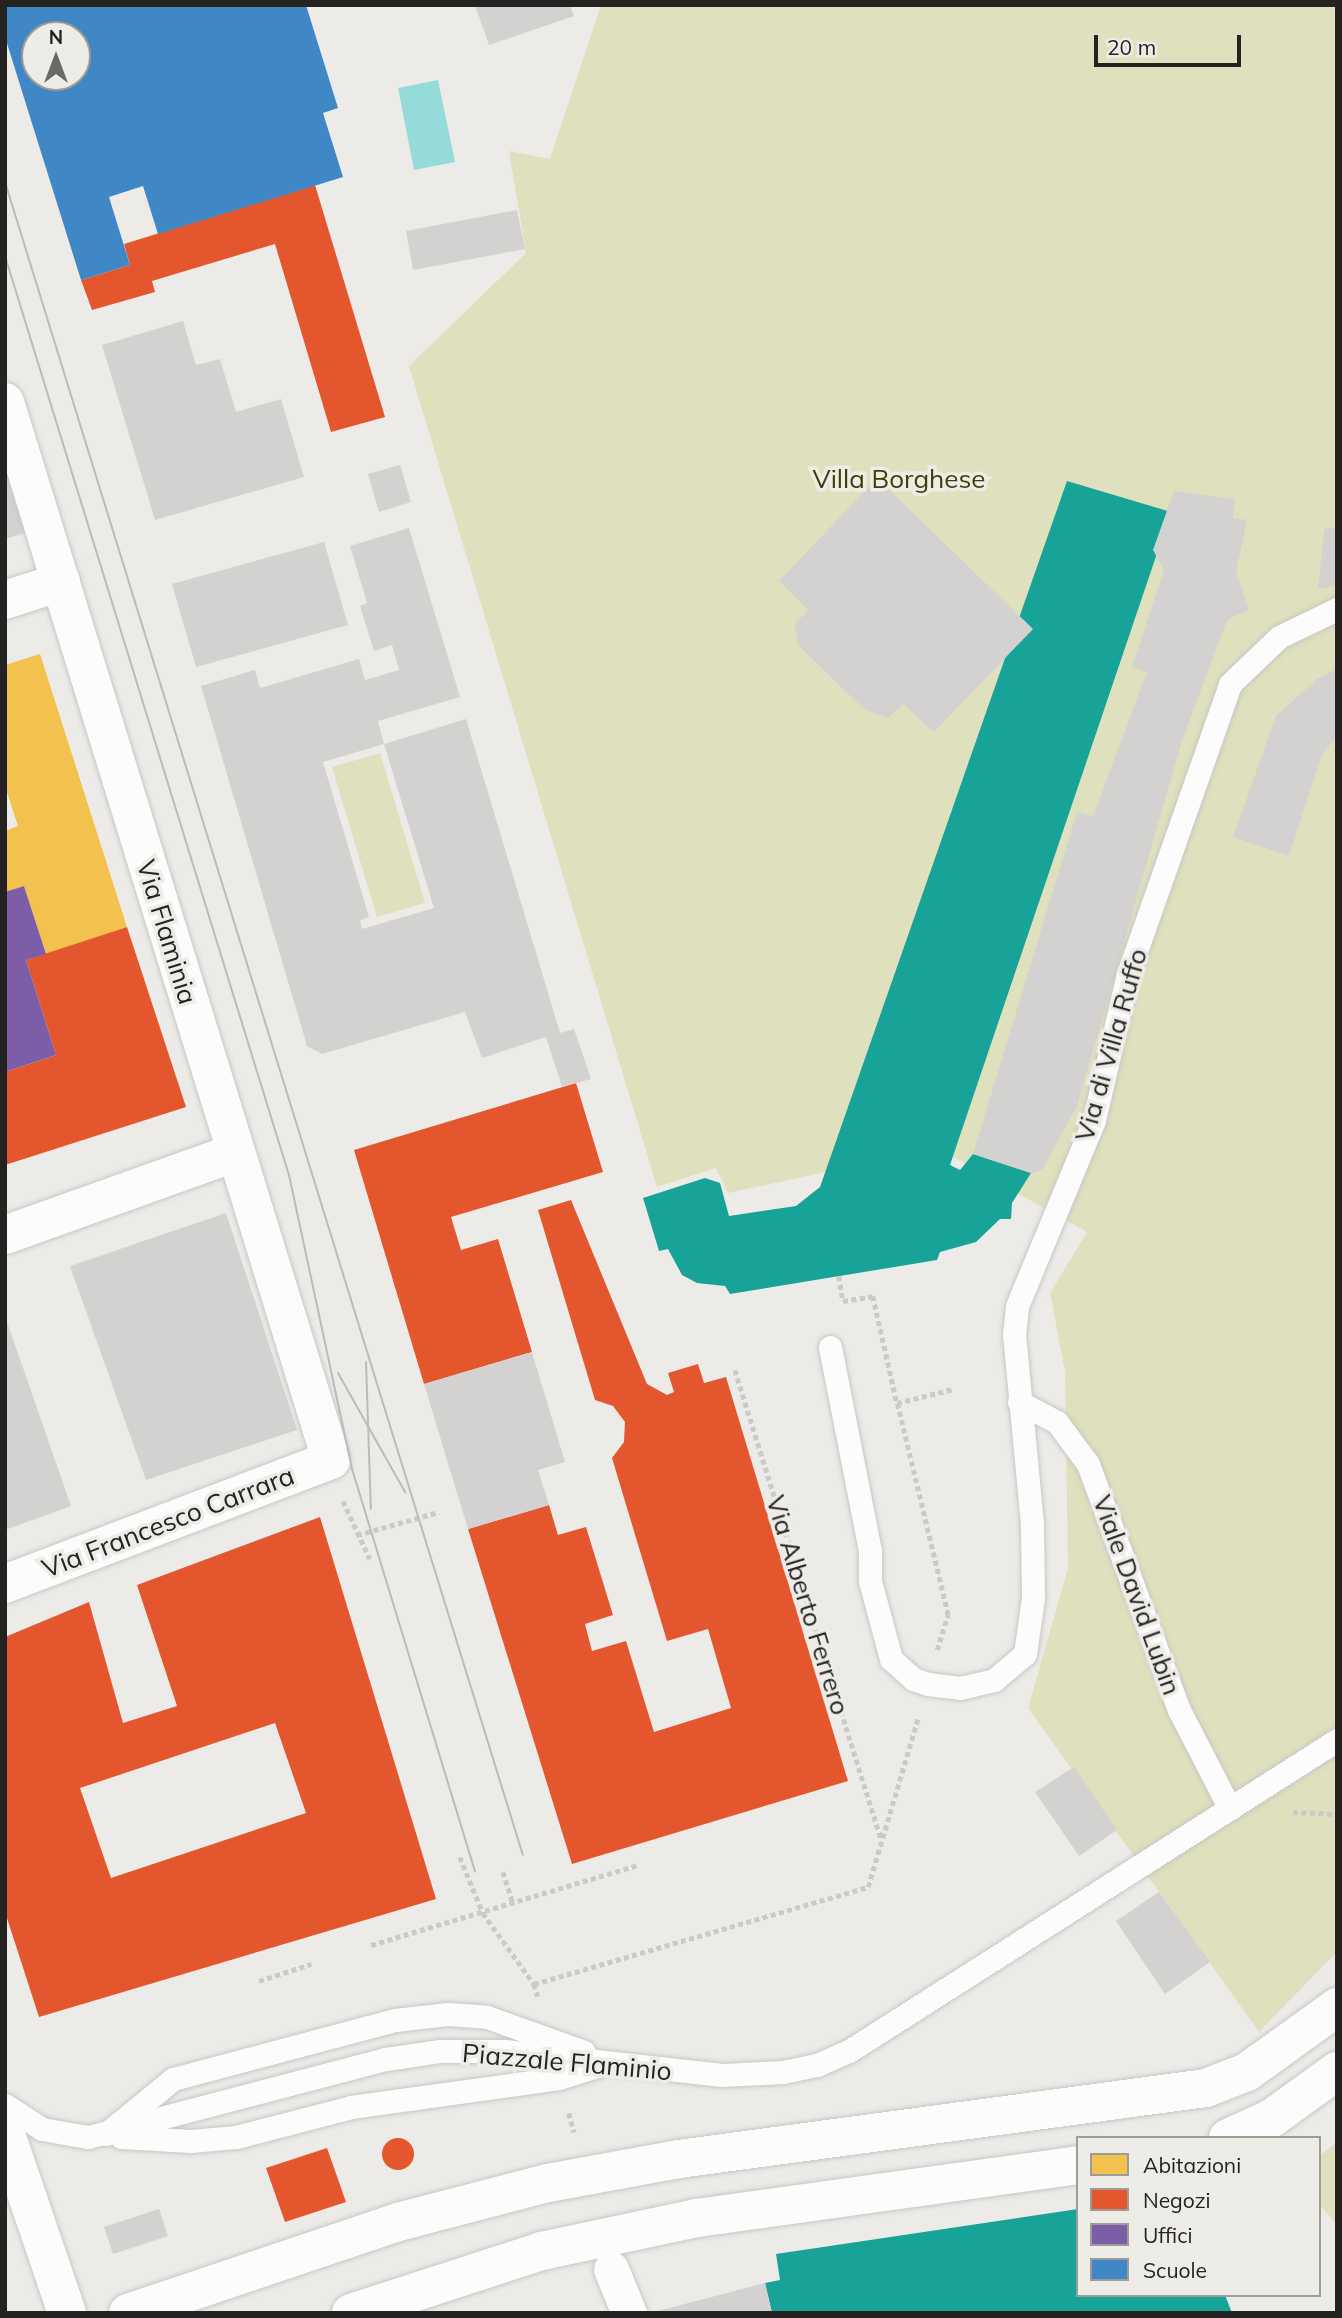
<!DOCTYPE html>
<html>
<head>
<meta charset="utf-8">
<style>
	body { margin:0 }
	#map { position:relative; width:1342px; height:2318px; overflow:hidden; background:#edebe8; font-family:Mulish,sans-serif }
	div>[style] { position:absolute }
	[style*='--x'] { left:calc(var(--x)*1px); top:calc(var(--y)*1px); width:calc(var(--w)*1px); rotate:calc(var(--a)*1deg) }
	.green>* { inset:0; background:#dfe0bd }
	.water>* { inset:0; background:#94dbda }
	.homes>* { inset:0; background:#f2c14e }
	.shops>* { inset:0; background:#e4572e }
	.round { border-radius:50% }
	.offices>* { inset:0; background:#7b5ea7 }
	.schools>* { inset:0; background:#3f88c5 }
	.public>* { inset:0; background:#17a398 }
	.building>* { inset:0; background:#d3d2d1 }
	.path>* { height:4.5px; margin-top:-2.25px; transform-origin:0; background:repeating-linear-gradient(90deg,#cacaca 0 5px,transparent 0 8.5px) }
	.roads { filter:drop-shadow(0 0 2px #c8c7c5) drop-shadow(0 0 2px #c8c7c5) }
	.service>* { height:23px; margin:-11.5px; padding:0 11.5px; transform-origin:11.5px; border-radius:11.5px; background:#fcfcfc }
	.pedestrian>* { height:35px; margin:-17.5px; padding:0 17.5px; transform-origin:17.5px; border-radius:17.5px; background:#fcfcfc }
	.minor>* { height:38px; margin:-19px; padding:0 19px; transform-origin:19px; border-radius:19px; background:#fcfcfc }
	.primary>* { height:38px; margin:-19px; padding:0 19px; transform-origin:19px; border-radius:19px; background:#fcfcfc }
	.tram>* { height:2px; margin:-1px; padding:0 1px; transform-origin:1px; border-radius:1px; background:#bbbbba }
	span { translate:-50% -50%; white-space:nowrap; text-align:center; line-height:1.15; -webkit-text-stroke:7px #eeece7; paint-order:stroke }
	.park-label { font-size:26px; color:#3e3f05 }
	.street-label { font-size:26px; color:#242321 }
	.frame { position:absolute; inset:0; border:7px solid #242321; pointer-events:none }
	.legend { position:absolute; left:1076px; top:2136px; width:245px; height:161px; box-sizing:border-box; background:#eeece7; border:2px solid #9d9c98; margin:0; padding:9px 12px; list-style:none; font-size:21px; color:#242321 }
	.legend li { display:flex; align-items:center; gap:14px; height:35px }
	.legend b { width:35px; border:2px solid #9d9c98 }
	.north { position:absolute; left:21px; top:21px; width:70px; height:70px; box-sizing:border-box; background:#eeece7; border:2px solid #9d9c98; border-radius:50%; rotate:0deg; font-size:19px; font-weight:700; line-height:28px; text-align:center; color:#242321 }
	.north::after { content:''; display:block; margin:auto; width:24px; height:32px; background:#6a6967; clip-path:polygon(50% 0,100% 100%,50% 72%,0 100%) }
	.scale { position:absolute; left:1094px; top:35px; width:147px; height:32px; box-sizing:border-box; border:4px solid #242321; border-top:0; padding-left:9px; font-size:21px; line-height:24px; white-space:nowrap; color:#242321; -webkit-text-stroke:5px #eeece7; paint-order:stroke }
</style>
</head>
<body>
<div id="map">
	<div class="green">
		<i style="clip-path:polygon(601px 5px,1337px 5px,1337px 1952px,1259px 2032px,1028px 1708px,1068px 1568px,1065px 1372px,1050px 1293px,1087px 1232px,937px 1148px,728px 1193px,716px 1168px,657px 1187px,409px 366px,526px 253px,509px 151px,550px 159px)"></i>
		<i style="clip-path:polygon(380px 753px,425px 903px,377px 917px,332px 767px)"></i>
		<i style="clip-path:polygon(1337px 2142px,1337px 2225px,1319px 2204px,1319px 2156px)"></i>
	</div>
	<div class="water">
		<i style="clip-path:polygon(438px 80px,455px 162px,414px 170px,398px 88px)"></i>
	</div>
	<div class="homes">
		<i style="clip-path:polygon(40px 654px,127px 927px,46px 954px,24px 886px,5px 892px,5px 831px,18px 826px,5px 786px,5px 665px)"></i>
	</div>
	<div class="shops">
		<i style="clip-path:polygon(315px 185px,385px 417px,331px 432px,275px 244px,152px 281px,155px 292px,92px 310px,81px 280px,130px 265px,124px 244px)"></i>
		<i style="clip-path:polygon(127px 927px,186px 1107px,5px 1165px,5px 1072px,56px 1055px,26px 960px)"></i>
		<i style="clip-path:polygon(576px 1083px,603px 1172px,451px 1217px,461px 1250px,498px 1239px,532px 1352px,424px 1384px,354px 1150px)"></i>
		<i style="clip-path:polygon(571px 1200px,647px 1384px,667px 1395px,674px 1392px,668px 1373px,698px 1364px,704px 1383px,726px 1377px,848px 1781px,572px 1864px,468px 1529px,549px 1505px,558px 1535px,586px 1527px,613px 1615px,585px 1624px,592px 1651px,626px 1641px,654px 1732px,731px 1708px,708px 1629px,667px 1641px,612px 1458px,624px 1442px,625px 1422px,613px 1406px,595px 1400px,538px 1210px)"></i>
		<i style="clip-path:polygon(evenodd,320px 1517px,436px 1899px,39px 2017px,5px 1912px,5px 1637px,89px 1602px,123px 1723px,177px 1706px,137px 1585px,320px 1517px,275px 1723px,306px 1813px,111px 1878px,80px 1788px,275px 1723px)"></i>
		<i class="round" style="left:382px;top:2138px;width:32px;height:32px"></i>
		<i style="clip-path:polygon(327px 2148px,346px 2202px,285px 2222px,266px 2168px)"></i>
	</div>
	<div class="offices">
		<i style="clip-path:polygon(24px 886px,46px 954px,26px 960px,56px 1055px,5px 1072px,5px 892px)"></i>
	</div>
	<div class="schools">
		<i style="clip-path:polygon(evenodd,5px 5px,306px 5px,338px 108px,323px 113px,343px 177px,158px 234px,143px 186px,109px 197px,130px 265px,81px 280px,5px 37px,5px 5px,35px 35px,77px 35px,77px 77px,35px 77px,35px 35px)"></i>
	</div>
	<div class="public">
		<i style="clip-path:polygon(1067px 481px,1171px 512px,950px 1165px,960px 1170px,973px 1154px,1031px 1173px,1012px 1203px,1011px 1219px,1000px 1219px,976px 1242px,940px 1252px,937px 1260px,730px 1294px,725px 1286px,697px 1283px,682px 1275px,668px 1249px,659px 1251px,643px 1198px,705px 1178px,720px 1183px,729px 1216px,796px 1206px,820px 1187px)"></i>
		<i style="clip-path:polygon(1078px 2209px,1078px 2295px,1225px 2295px,1232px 2313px,772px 2313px,765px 2283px,780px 2280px,776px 2254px)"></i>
	</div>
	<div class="building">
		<i style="clip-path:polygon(475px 5px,570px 5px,574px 16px,489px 45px)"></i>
		<i style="clip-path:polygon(517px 210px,525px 249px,413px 270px,406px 231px)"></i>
		<i style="clip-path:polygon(183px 321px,196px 365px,220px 359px,236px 412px,281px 399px,304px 477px,155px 520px,102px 345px)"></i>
		<i style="clip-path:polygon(5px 461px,28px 532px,5px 539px)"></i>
		<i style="clip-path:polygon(400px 465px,411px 502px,379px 512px,368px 474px)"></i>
		<i style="clip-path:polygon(877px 478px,1033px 629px,934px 732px,903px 704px,888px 718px,865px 710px,799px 646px,794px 625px,808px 610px,779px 581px)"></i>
		<i style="clip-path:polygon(1174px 491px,1235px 499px,1233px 518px,1247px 520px,1236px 571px,1249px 610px,1228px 619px,1224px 628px,1181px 744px,1077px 1106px,1042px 1170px,1031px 1173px,973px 1154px,1077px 812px,1093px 816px,1147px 672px,1132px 667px,1164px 570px,1153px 550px)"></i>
		<i style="clip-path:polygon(409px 528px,460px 697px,378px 721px,384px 744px,323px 762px,369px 917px,360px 920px,362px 929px,434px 908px,384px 744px,466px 719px,560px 1033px,574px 1029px,591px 1079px,562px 1087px,546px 1037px,482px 1058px,465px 1012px,322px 1054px,307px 1046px,201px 686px,255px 670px,260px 688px,359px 659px,365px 680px,399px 670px,392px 645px,374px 651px,360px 606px,367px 603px,350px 546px)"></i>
		<i style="clip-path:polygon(1337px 528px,1337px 586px,1318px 589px,1324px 529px)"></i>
		<i style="clip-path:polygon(324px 542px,348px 625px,196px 667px,172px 584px)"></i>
		<i style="clip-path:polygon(1337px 669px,1337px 736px,1322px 754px,1289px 856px,1233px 837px,1276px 716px,1317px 679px)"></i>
		<i style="clip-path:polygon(226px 1213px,297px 1430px,146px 1480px,70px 1266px)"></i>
		<i style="clip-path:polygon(6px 1319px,71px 1506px,5px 1530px,5px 1320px)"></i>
		<i style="clip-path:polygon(532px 1352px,565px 1462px,538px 1470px,549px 1505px,468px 1529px,424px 1384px)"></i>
		<i style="clip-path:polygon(1074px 1767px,1117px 1830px,1079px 1856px,1035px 1792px)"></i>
		<i style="clip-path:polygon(1159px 1892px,1210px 1962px,1165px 1994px,1116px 1921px)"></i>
		<i style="clip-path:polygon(159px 2209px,168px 2236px,113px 2254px,104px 2227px)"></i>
		<i style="clip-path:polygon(765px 2283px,772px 2313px,654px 2313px,654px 2312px)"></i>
	</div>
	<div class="path">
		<i style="--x:839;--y:1276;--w:25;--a:81"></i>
		<i style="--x:843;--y:1301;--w:30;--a:-9"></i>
		<i style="--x:873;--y:1296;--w:110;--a:77.4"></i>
		<i style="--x:735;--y:1370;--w:491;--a:72.7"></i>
		<i style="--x:343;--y:1501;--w:64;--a:65"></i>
		<i style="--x:357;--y:1535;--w:85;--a:-15.7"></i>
		<i style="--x:937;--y:1650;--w:37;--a:-73"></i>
		<i style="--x:948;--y:1615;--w:218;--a:-103.5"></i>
		<i style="--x:897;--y:1403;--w:58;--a:-14"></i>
		<i style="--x:1293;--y:1812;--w:44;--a:2.6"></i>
		<i style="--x:460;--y:1857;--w:61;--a:67.7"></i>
		<i style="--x:483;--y:1913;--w:87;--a:54.3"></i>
		<i style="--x:534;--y:1984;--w:13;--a:72"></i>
		<i style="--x:503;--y:1872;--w:33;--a:72"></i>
		<i style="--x:371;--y:1945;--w:278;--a:-16.7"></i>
		<i style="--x:259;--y:1981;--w:55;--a:-18.1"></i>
		<i style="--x:534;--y:1984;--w:348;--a:-16.2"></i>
		<i style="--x:868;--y:1887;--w:176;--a:-73.5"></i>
		<i style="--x:569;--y:2113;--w:20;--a:75"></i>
	</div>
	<div class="roads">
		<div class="service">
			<i style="--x:830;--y:1347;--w:207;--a:78.9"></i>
			<i style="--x:870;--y:1550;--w:31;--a:90"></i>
			<i style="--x:870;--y:1581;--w:81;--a:74.9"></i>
			<i style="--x:891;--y:1659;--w:30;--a:42"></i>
			<i style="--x:913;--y:1679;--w:16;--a:18"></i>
			<i style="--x:928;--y:1684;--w:32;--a:7"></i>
			<i style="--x:960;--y:1688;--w:35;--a:-13"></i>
			<i style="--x:994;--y:1680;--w:40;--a:-40"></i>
			<i style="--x:1025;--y:1654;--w:57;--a:-81.9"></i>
			<i style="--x:1033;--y:1598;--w:74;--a:-90.8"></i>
			<i style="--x:1032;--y:1524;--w:190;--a:-95.4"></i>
			<i style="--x:1014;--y:1335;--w:29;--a:-84"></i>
			<i style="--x:1017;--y:1306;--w:201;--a:-67.5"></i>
			<i style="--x:1094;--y:1120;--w:150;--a:-76.9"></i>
			<i style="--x:1128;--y:974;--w:307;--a:-70.6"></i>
			<i style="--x:1230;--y:684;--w:68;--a:-43.8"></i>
			<i style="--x:1279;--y:637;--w:64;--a:-25.8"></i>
			<i style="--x:1019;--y:1402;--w:43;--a:27.8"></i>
			<i style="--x:1057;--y:1422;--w:52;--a:53.6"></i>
			<i style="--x:1088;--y:1464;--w:262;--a:69.7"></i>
			<i style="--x:1179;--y:1710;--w:111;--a:62.7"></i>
			<i style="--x:5;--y:2105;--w:44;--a:33"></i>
			<i style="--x:42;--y:2129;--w:47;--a:9.9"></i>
			<i style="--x:88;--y:2137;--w:308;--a:-14.7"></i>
			<i style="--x:386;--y:2059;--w:55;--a:-8.4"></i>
			<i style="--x:440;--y:2051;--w:65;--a:0"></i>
			<i style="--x:505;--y:2051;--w:219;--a:6.3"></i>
			<i style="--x:723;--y:2075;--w:60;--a:-2.9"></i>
			<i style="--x:783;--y:2072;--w:35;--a:-12"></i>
			<i style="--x:817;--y:2065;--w:35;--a:-24"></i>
			<i style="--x:849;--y:2051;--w:579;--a:-32.51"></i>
			<i style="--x:106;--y:2134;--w:87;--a:-39.4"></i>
			<i style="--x:173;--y:2079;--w:230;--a:-14.9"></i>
			<i style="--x:395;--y:2020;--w:53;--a:-6.5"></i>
			<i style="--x:448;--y:2014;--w:39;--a:4"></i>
			<i style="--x:487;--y:2017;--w:103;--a:19.8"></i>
			<i style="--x:121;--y:2137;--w:69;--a:3.3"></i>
			<i style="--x:190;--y:2141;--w:46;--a:-5"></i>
			<i style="--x:236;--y:2137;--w:119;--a:-14.6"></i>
			<i style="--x:351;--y:2107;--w:210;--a:-7.9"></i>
			<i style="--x:559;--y:2078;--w:43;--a:-17.6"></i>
		</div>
		<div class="pedestrian">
			<i style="--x:611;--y:2269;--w:48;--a:67.8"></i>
		</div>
		<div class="minor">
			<i style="--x:5;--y:402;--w:1107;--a:72.87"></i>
			<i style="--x:331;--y:1460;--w:349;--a:159.2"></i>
			<i style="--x:5;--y:600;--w:59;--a:-17.8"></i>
			<i style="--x:5;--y:1235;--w:243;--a:-19.7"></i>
			<i style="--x:5;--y:2131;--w:192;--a:71.2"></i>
		</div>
		<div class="primary">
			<i style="--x:1228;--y:2138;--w:48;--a:-24.4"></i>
			<i style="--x:1272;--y:2118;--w:80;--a:-35.9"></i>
			<i style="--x:128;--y:2313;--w:285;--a:-18.6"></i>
			<i style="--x:398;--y:2222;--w:155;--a:-14.6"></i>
			<i style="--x:548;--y:2183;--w:133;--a:-10.4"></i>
			<i style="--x:679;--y:2159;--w:532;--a:-7.67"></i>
			<i style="--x:1206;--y:2088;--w:44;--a:-21.3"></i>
			<i style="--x:1247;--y:2072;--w:111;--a:-35.8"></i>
			<i style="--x:351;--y:2313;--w:201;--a:-18"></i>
			<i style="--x:542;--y:2251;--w:158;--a:-12"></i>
			<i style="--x:697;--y:2218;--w:385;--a:-7.9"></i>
		</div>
	</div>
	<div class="tram">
		<i style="--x:5;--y:182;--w:1751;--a:72.8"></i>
		<i style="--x:5;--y:256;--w:962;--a:72.83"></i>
		<i style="--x:289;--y:1175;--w:301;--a:77.9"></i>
		<i style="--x:352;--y:1469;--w:421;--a:73"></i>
		<i style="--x:366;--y:1362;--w:147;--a:88.1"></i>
		<i style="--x:338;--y:1373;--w:137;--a:60.6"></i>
	</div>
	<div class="park-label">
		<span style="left:899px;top:479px">Villa Borghese</span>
	</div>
	<div class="street-label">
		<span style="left:167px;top:932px;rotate:73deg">Via Flaminia</span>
		<span style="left:1111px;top:1045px;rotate:-74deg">Via di Villa Ruffo</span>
		<span style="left:168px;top:1522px;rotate:-21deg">Via Francesco Carrara</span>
		<span style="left:1137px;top:1595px;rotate:70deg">Viale David Lubin</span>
		<span style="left:808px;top:1605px;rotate:73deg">Via Alberto Ferrero</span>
		<span style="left:567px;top:2062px;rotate:5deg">Piazzale Flaminio</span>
	</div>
	<div class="frame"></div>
	<ul class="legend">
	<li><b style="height:19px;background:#f2c14e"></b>Abitazioni</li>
	<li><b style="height:19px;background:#e4572e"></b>Negozi</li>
	<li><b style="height:19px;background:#7b5ea7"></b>Uffici</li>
	<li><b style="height:19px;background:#3f88c5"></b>Scuole</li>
	</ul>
	<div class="north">N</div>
	<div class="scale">20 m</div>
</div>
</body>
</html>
